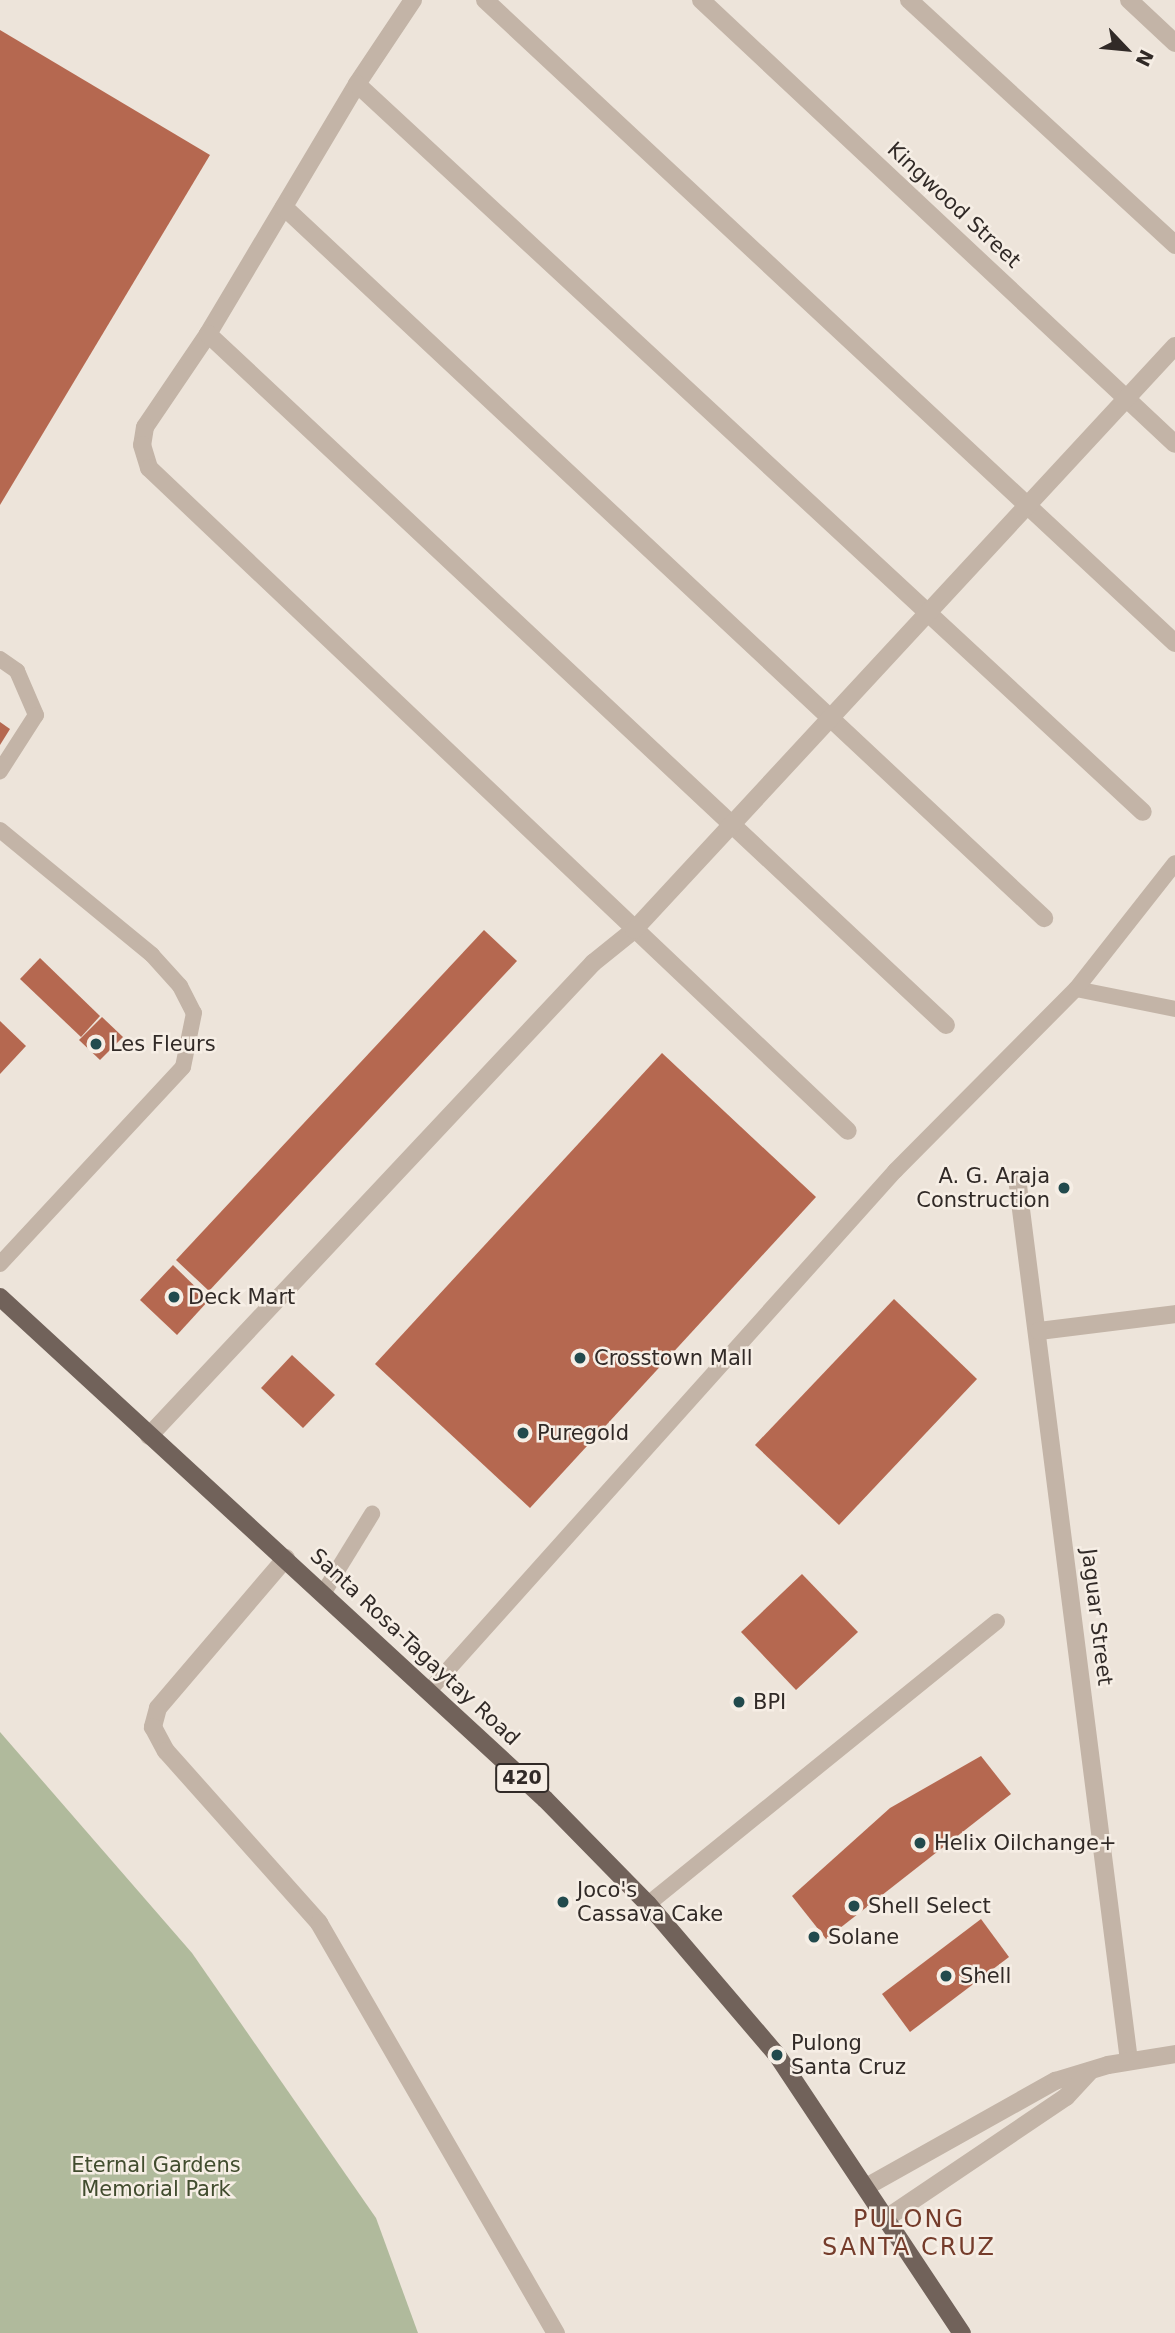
<!DOCTYPE html>
<html>
<head>
<meta charset="utf-8">
<style>
	body { margin:0 }
	#map { position:relative; width:1175px; height:2333px; overflow:hidden; background:#ede4da; font-family:"DejaVu Sans",sans-serif }
	div>[style] { position:absolute }
	[style*='--x'] { left:calc(var(--x)*1px); top:calc(var(--y)*1px); width:calc(var(--w)*1px); rotate:calc(var(--a)*1deg) }
	.green>* { inset:0; background:#b0ba9c }
	.building>* { inset:0; background:#b56850 }
	.service>* { height:16px; margin:-8px; padding:0 8px; transform-origin:8px; border-radius:8px; background:#c3b4a7 }
	.minor>* { height:18px; margin:-9px; padding:0 9px; transform-origin:9px; border-radius:9px; background:#c3b4a7 }
	.primary>* { height:18px; margin:-9px; padding:0 9px; transform-origin:9px; border-radius:9px; background:#71625a }
	.dots>* { width:19px; height:19px; translate:-50% -50%; box-sizing:border-box; border:4px solid #f6eee5; border-radius:50% }
	span { translate:-50% -50%; white-space:nowrap; text-align:center; line-height:1.15; -webkit-text-stroke:5px #f6eee5; paint-order:stroke }
	.shield-label span { padding:2px 5px; background:#f6eee5; border:2px solid; border-radius:5px; -webkit-text-stroke-width:0 }
	.shield-label { font-size:19px; color:#312a27; font-weight:700 }
	.street-label { font-size:21px; color:#312a27 }
	.poi-label { font-size:21px; color:#312a27 }
	.left { translate:0 -50%; text-align:left }
	.right { translate:-100% -50%; text-align:right }
	.park-label { font-size:21px; color:#414c2e }
	.quarter-label { font-size:24px; color:#753c2b; letter-spacing:2px }
	.north { position:absolute; left:1091px; top:14px; width:70px; height:70px; -webkit-text-stroke:5px #f6eee5; paint-order:stroke; rotate:116deg; font-size:19px; font-weight:700; line-height:28px; text-align:center; color:#312a27 }
	.north::after { content:''; display:block; margin:auto; width:24px; height:32px; background:#312a27; clip-path:polygon(50% 0,100% 100%,50% 72%,0 100%) }
</style>
</head>
<body>
<div id="map">
	<div class="green">
		<i style="clip-path:polygon(0 1732px,192px 1953px,376px 2218px,418px 2333px,0 2333px)"></i>
	</div>
	<div class="building">
		<i style="clip-path:polygon(0 30px,210px 155px,0 505px)"></i>
		<i style="clip-path:polygon(0 722px,10px 729px,0 745px)"></i>
		<i style="clip-path:polygon(484px 930px,517px 961px,209px 1291px,176px 1260px)"></i>
		<i style="clip-path:polygon(40px 958px,100px 1016px,81px 1037px,20px 979px)"></i>
		<i style="clip-path:polygon(102px 1017px,123px 1037px,100px 1060px,79px 1040px)"></i>
		<i style="clip-path:polygon(0 1021px,26px 1046px,0 1074px)"></i>
		<i style="clip-path:polygon(662px 1053px,816px 1197px,530px 1508px,375px 1364px)"></i>
		<i style="clip-path:polygon(173px 1265px,209px 1300px,177px 1335px,140px 1300px)"></i>
		<i style="clip-path:polygon(894px 1299px,977px 1379px,839px 1525px,755px 1445px)"></i>
		<i style="clip-path:polygon(292px 1355px,335px 1395px,303px 1428px,261px 1388px)"></i>
		<i style="clip-path:polygon(802px 1574px,858px 1632px,796px 1690px,741px 1632px)"></i>
		<i style="clip-path:polygon(981px 1756px,1011px 1794px,826px 1939px,792px 1896px,890px 1808px)"></i>
		<i style="clip-path:polygon(981px 1919px,1009px 1957px,910px 2032px,882px 1994px)"></i>
	</div>
	<div class="service">
		<i style="--x:0;--y:659;--w:21;--a:35"></i>
		<i style="--x:17;--y:671;--w:48;--a:66.6"></i>
		<i style="--x:36;--y:715;--w:67;--a:122.7"></i>
		<i style="--x:0;--y:830;--w:197;--a:39.4"></i>
		<i style="--x:152;--y:955;--w:42;--a:47.9"></i>
		<i style="--x:180;--y:986;--w:30;--a:63"></i>
		<i style="--x:194;--y:1013;--w:55;--a:101.5"></i>
		<i style="--x:183;--y:1067;--w:269;--a:132.9"></i>
		<i style="--x:1076;--y:989;--w:101;--a:11.4"></i>
		<i style="--x:324;--y:1592;--w:92;--a:-58.4"></i>
		<i style="--x:428;--y:1692;--w:700;--a:-48.13"></i>
		<i style="--x:895;--y:1171;--w:257;--a:-45.2"></i>
		<i style="--x:1076;--y:989;--w:160;--a:-51.8"></i>
		<i style="--x:648;--y:1904;--w:449;--a:-39"></i>
	</div>
	<div class="minor">
		<i style="--x:413;--y:0;--w:101;--a:123.7"></i>
		<i style="--x:357;--y:84;--w:291;--a:120.8"></i>
		<i style="--x:208;--y:334;--w:112;--a:124.1"></i>
		<i style="--x:145;--y:427;--w:18;--a:99"></i>
		<i style="--x:142;--y:445;--w:24;--a:73"></i>
		<i style="--x:149;--y:468;--w:963;--a:43.49"></i>
		<i style="--x:485;--y:0;--w:943;--a:42.98"></i>
		<i style="--x:701;--y:0;--w:649;--a:43.13"></i>
		<i style="--x:909;--y:0;--w:362;--a:42.6"></i>
		<i style="--x:1129;--y:0;--w:63;--a:43.1"></i>
		<i style="--x:357;--y:84;--w:1071;--a:42.81"></i>
		<i style="--x:284;--y:207;--w:1041;--a:43.09"></i>
		<i style="--x:208;--y:334;--w:1011;--a:43.12"></i>
		<i style="--x:1017;--y:1178;--w:890;--a:82.77"></i>
		<i style="--x:1039;--y:1331;--w:137;--a:-7.1"></i>
		<i style="--x:149;--y:1436;--w:649;--a:-46.81"></i>
		<i style="--x:593;--y:963;--w:53;--a:-38.8"></i>
		<i style="--x:634;--y:930;--w:796;--a:-47.19"></i>
		<i style="--x:286;--y:1558;--w:197;--a:130.5"></i>
		<i style="--x:158;--y:1708;--w:20;--a:105"></i>
		<i style="--x:153;--y:1727;--w:27;--a:62"></i>
		<i style="--x:166;--y:1751;--w:230;--a:48.3"></i>
		<i style="--x:319;--y:1923;--w:474;--a:60"></i>
		<i style="--x:866;--y:2187;--w:217;--a:-29.3"></i>
		<i style="--x:1055;--y:2081;--w:55;--a:-16.8"></i>
		<i style="--x:1108;--y:2065;--w:68;--a:-9.3"></i>
		<i style="--x:888;--y:2217;--w:215;--a:-34"></i>
		<i style="--x:1066;--y:2097;--w:34;--a:-47"></i>
	</div>
	<div class="primary">
		<i style="--x:0;--y:1297;--w:741;--a:42.65"></i>
		<i style="--x:545;--y:1799;--w:147;--a:45.6"></i>
		<i style="--x:648;--y:1904;--w:199;--a:49.5"></i>
		<i style="--x:777;--y:2055;--w:334;--a:56.4"></i>
	</div>
	<div class="dots">
		<i style="left:96px;top:1044px;background:#224a4d"></i>
		<i style="left:1064px;top:1188px;background:#224a4d"></i>
		<i style="left:174px;top:1297px;background:#224a4d"></i>
		<i style="left:580px;top:1358px;background:#224a4d"></i>
		<i style="left:523px;top:1433px;background:#224a4d"></i>
		<i style="left:739px;top:1702px;background:#224a4d"></i>
		<i style="left:920px;top:1843px;background:#224a4d"></i>
		<i style="left:563px;top:1902px;background:#224a4d"></i>
		<i style="left:854px;top:1906px;background:#224a4d"></i>
		<i style="left:814px;top:1937px;background:#224a4d"></i>
		<i style="left:946px;top:1976px;background:#224a4d"></i>
		<i style="left:777px;top:2055px;background:#224a4d"></i>
	</div>
	<div class="shield-label">
		<span style="left:522px;top:1778px">420</span>
	</div>
	<div class="street-label">
		<span style="left:954px;top:205px;rotate:43deg">Kingwood Street</span>
		<span style="left:1097px;top:1617px;rotate:83deg">Jaguar Street</span>
		<span style="left:415px;top:1647px;rotate:43deg">Santa Rosa-Tagaytay Road</span>
	</div>
	<div class="poi-label">
		<span class="left" style="left:110px;top:1044px">Les Fleurs</span>
		<span class="right" style="left:1050px;top:1188px">A. G. Araja<br>Construction</span>
		<span class="left" style="left:188px;top:1297px">Deck Mart</span>
		<span class="left" style="left:594px;top:1358px">Crosstown Mall</span>
		<span class="left" style="left:537px;top:1433px">Puregold</span>
		<span class="left" style="left:753px;top:1702px">BPI</span>
		<span class="left" style="left:934px;top:1843px">Helix Oilchange+</span>
		<span class="left" style="left:577px;top:1902px">Joco's<br>Cassava Cake</span>
		<span class="left" style="left:868px;top:1906px">Shell Select</span>
		<span class="left" style="left:828px;top:1937px">Solane</span>
		<span class="left" style="left:960px;top:1976px">Shell</span>
		<span class="left" style="left:791px;top:2055px">Pulong<br>Santa Cruz</span>
	</div>
	<div class="park-label">
		<span style="left:156px;top:2177px">Eternal Gardens<br>Memorial Park</span>
	</div>
	<div class="quarter-label">
		<span style="left:909px;top:2234px">PULONG<br>SANTA CRUZ</span>
	</div>
	<div class="north">N</div>
</div>
</body>
</html>
